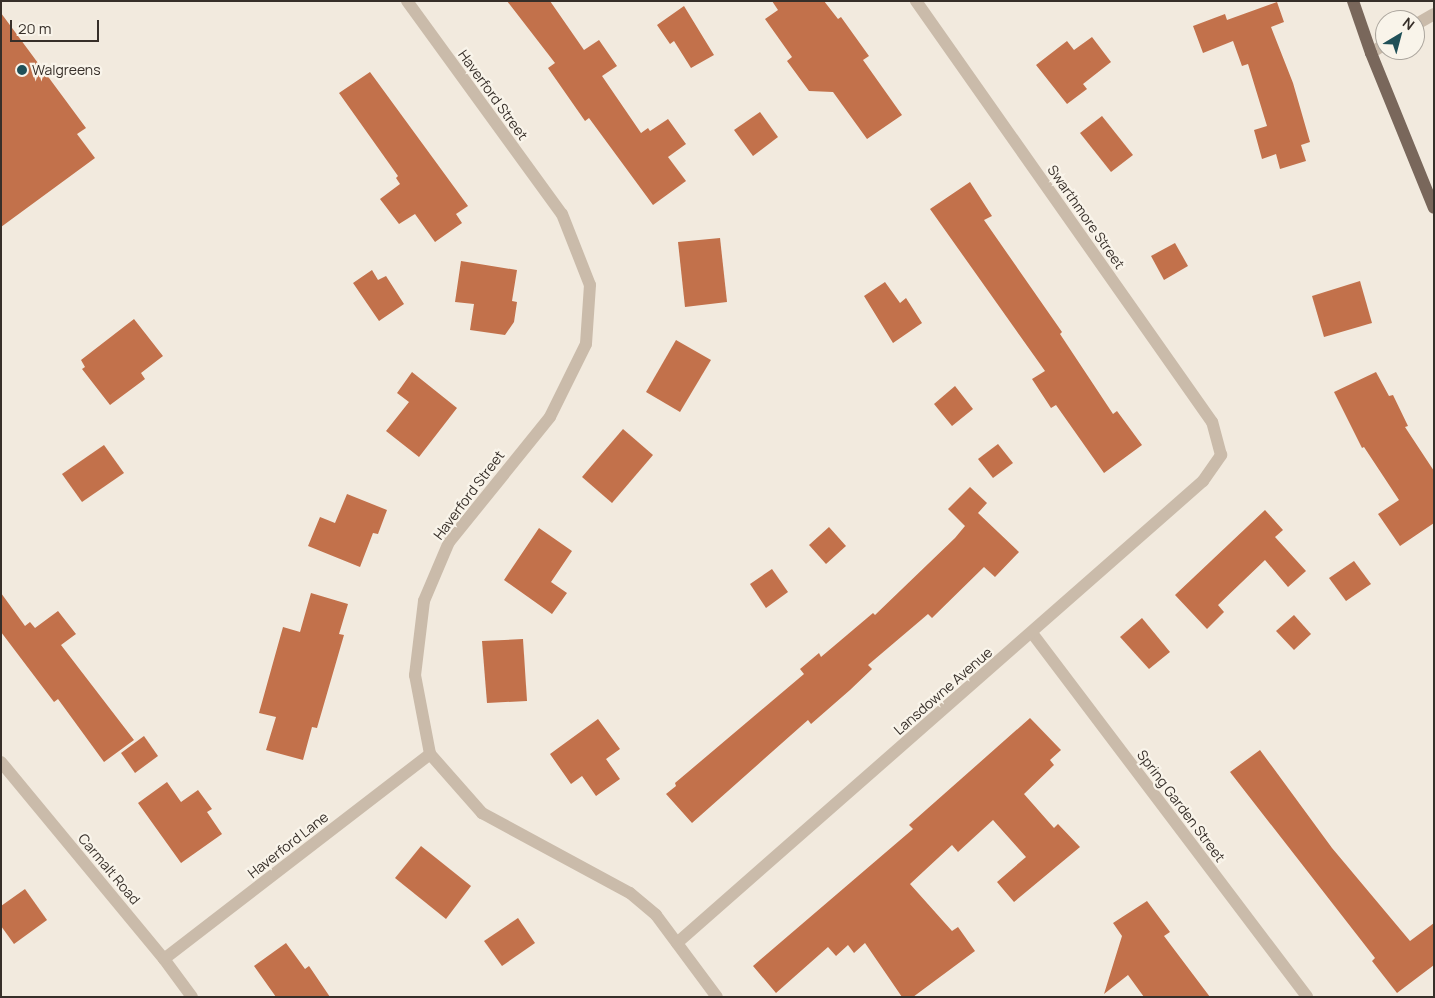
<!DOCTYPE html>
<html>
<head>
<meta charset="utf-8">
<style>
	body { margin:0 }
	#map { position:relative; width:1435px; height:998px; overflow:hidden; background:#f2eade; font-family:Manrope,sans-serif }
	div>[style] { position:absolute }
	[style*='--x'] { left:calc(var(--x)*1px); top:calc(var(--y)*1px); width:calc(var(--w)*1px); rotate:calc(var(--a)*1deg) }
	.building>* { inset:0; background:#c2714b }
	.minor>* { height:12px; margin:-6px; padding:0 6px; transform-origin:6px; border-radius:6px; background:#cabbaa }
	.major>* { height:12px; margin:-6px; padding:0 6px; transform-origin:6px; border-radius:6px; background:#79675b }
	.dots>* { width:14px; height:14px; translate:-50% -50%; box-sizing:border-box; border:2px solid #f9f4ea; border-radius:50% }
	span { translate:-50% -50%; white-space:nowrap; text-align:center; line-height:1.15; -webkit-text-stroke:4.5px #f9f4ea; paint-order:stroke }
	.poi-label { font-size:14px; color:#372f29 }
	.left { translate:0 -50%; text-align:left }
	.street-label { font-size:14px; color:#372f29 }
	.frame { position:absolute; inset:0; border:2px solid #372f29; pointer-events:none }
	.north { position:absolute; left:1375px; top:10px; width:50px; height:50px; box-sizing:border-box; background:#f9f4ea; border:1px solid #aba59d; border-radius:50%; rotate:37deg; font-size:14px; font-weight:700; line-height:20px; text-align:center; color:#372f29 }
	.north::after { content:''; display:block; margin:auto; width:18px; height:22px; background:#205058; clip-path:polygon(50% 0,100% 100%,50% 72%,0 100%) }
	.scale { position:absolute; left:10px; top:20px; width:89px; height:22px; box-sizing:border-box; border:2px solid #372f29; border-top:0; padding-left:6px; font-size:15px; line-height:18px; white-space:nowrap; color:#372f29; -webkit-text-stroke:4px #f9f4ea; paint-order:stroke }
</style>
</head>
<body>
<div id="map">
	<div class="building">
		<i style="clip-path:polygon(507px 1px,550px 1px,584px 50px,599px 40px,617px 66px,602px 76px,641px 133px,648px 128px,650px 131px,668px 119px,686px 144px,668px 157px,686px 181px,653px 205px,589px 118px,585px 121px,548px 68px,555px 63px)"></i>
		<i style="clip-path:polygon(772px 1px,824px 1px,838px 19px,841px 17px,869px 56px,863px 60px,902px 115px,867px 139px,833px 92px,809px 91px,787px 61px,792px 57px,765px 19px,778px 10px)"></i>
		<i style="clip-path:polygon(1277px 2px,1284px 22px,1271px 27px,1293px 83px,1310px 142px,1301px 145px,1306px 161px,1280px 169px,1276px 154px,1262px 159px,1254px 130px,1267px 126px,1248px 64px,1242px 66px,1233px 41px,1203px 53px,1193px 26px,1225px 14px,1227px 20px)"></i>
		<i style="clip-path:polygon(684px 6px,714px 55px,691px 68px,674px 41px,670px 44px,657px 25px)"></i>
		<i style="clip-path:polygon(1px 13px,86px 128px,77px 134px,95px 158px,1px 227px)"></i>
		<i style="clip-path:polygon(1092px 37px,1111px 62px,1083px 84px,1087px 89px,1067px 104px,1036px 65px,1067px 41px,1074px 50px)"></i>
		<i style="clip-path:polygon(370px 72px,468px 206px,456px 214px,462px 223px,435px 242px,415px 214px,399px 224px,380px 199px,400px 184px,396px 178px,398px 176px,339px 93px)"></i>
		<i style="clip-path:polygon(760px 112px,778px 137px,753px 156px,734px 130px)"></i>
		<i style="clip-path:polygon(1102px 116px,1133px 155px,1111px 172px,1080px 133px)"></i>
		<i style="clip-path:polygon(970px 182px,992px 216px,984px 220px,1062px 332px,1060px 334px,1113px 414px,1117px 411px,1142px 445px,1104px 473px,1056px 405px,1051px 408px,1032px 379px,1045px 371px,930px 209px)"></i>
		<i style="clip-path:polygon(720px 238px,727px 302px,685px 307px,678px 242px)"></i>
		<i style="clip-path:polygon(1175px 243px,1188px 266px,1164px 280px,1151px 256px)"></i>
		<i style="clip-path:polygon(461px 261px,517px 270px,512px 301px,517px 302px,514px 322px,505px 335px,470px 330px,474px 304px,455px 302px)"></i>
		<i style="clip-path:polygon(372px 270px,378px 280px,386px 276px,404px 304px,379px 321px,353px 283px)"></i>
		<i style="clip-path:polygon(1360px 281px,1372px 323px,1324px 337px,1312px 296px)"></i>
		<i style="clip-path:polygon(885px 282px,900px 303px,906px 298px,922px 323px,893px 343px,864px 296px)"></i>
		<i style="clip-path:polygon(134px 319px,163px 356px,141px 373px,145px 379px,110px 405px,82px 369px,85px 367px,81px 360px)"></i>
		<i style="clip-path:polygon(676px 340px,711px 360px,680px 412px,646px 392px)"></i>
		<i style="clip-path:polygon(412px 372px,457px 408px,419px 457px,386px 431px,409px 402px,397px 393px)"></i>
		<i style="clip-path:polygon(1376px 372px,1389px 396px,1393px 395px,1408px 426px,1405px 427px,1434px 471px,1434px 523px,1400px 546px,1378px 514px,1399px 500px,1364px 447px,1362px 448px,1334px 392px)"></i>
		<i style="clip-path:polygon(955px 386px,973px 409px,952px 426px,934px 404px)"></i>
		<i style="clip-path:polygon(623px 429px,653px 455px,612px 503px,582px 477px)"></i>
		<i style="clip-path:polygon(998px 444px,1013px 463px,993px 478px,978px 459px)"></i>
		<i style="clip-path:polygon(104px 445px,124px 473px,82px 502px,62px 474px)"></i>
		<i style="clip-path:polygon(970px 487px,987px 503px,978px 513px,1019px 552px,995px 577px,984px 567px,932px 618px,928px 614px,921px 620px,868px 665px,872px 669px,850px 690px,811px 724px,808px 720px,692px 823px,666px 794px,676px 786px,675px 783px,804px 674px,800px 669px,819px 653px,821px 657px,873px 613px,875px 615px,955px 538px,965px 526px,948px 509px)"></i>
		<i style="clip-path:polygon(347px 494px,387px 510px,378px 534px,373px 533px,360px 567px,308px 546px,320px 517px,335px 523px)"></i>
		<i style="clip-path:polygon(1265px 510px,1283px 530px,1275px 537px,1306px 571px,1288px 587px,1265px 560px,1218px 605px,1224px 612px,1207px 629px,1175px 595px)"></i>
		<i style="clip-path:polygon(829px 527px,846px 546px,826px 564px,809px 545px)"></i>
		<i style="clip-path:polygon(539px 528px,572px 551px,551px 582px,567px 593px,552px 614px,504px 580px)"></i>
		<i style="clip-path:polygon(1354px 561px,1371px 584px,1346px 601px,1329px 578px)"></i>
		<i style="clip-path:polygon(772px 569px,788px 592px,766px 608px,750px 584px)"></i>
		<i style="clip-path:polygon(1px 593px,25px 626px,30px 622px,35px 628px,58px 611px,76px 634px,61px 645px,134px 740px,104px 762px,58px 699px,54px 702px,1px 632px)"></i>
		<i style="clip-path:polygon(311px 593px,348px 604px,339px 634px,344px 635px,317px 728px,312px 727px,303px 760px,266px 750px,276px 717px,259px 713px,283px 627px,300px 632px)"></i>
		<i style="clip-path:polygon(1294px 615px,1311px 634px,1294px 650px,1276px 631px)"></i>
		<i style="clip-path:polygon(1142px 618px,1170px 652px,1149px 669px,1120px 637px)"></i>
		<i style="clip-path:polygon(523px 639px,527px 701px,487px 703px,482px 641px)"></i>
		<i style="clip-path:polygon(1030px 718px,1061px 750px,1050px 760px,1054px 765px,1024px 794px,1054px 828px,1058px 824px,1080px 847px,1014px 902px,997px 882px,1026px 857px,993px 820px,958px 852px,952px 845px,910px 884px,952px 931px,958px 927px,975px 951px,913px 997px,902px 997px,865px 943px,854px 953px,848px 945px,836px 956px,828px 947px,776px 993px,753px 966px,913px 829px,909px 825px)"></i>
		<i style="clip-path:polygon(598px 719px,620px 749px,606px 759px,620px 779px,596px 796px,582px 776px,571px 784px,550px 754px)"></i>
		<i style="clip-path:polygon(144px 736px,158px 756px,135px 773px,121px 753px)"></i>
		<i style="clip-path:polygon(1260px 750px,1332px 848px,1410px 941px,1434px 923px,1434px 965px,1397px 993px,1372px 961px,1375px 958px,1230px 772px)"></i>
		<i style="clip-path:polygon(167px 782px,181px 802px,198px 790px,212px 809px,207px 812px,222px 834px,181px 863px,138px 803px)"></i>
		<i style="clip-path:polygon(421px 846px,471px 886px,446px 919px,395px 878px)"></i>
		<i style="clip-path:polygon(25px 889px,47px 920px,14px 944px,1px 926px,1px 906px)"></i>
		<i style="clip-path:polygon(1147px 901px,1170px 932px,1164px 936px,1210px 997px,1144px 997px,1128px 975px,1104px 994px,1122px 936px,1113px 923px)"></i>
		<i style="clip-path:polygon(518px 918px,535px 943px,502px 966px,484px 941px)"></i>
		<i style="clip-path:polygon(286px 943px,305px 969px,309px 966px,330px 997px,276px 997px,254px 966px)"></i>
	</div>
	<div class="minor">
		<i style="--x:407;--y:1;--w:263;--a:54"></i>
		<i style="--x:562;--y:214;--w:76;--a:68.5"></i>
		<i style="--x:590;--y:285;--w:59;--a:93.9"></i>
		<i style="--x:586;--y:344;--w:81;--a:116.3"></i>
		<i style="--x:550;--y:417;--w:161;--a:128.9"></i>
		<i style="--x:449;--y:542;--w:64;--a:113"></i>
		<i style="--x:424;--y:601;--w:75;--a:96.9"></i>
		<i style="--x:415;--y:675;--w:80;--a:79.2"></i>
		<i style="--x:430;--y:754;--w:79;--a:48.6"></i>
		<i style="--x:482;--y:813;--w:168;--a:28.4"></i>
		<i style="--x:630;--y:893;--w:34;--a:40"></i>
		<i style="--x:656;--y:915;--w:102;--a:53.4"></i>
		<i style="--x:1415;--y:25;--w:22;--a:-30"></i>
		<i style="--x:1371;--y:53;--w:17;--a:-33"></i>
		<i style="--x:1032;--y:633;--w:456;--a:52.9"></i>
		<i style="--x:1;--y:762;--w:256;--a:50.4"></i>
		<i style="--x:164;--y:959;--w:47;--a:53.6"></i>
		<i style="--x:677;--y:943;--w:700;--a:-41.29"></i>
		<i style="--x:1203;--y:481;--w:32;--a:-55"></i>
		<i style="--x:1221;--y:455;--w:34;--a:-105"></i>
		<i style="--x:1212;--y:422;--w:515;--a:-125.11"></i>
		<i style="--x:164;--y:959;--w:336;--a:-37.6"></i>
	</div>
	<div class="major">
		<i style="--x:1353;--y:1;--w:55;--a:70.9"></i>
		<i style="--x:1371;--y:53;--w:167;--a:67.9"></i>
	</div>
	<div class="dots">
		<i style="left:22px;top:70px;background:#205058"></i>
	</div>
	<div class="poi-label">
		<span class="left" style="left:32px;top:70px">Walgreens</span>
	</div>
	<div class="street-label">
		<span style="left:493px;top:95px;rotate:54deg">Haverford Street</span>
		<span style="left:1086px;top:217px;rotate:55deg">Swarthmore Street</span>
		<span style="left:469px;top:495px;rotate:-53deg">Haverford Street</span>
		<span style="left:943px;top:691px;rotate:-41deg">Lansdowne Avenue</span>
		<span style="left:1181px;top:806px;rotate:53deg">Spring Garden Street</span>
		<span style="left:288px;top:845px;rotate:-38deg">Haverford Lane</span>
		<span style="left:109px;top:869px;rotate:50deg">Carmalt Road</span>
	</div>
	<div class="frame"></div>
	<div class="north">N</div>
	<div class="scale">20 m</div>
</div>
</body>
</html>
